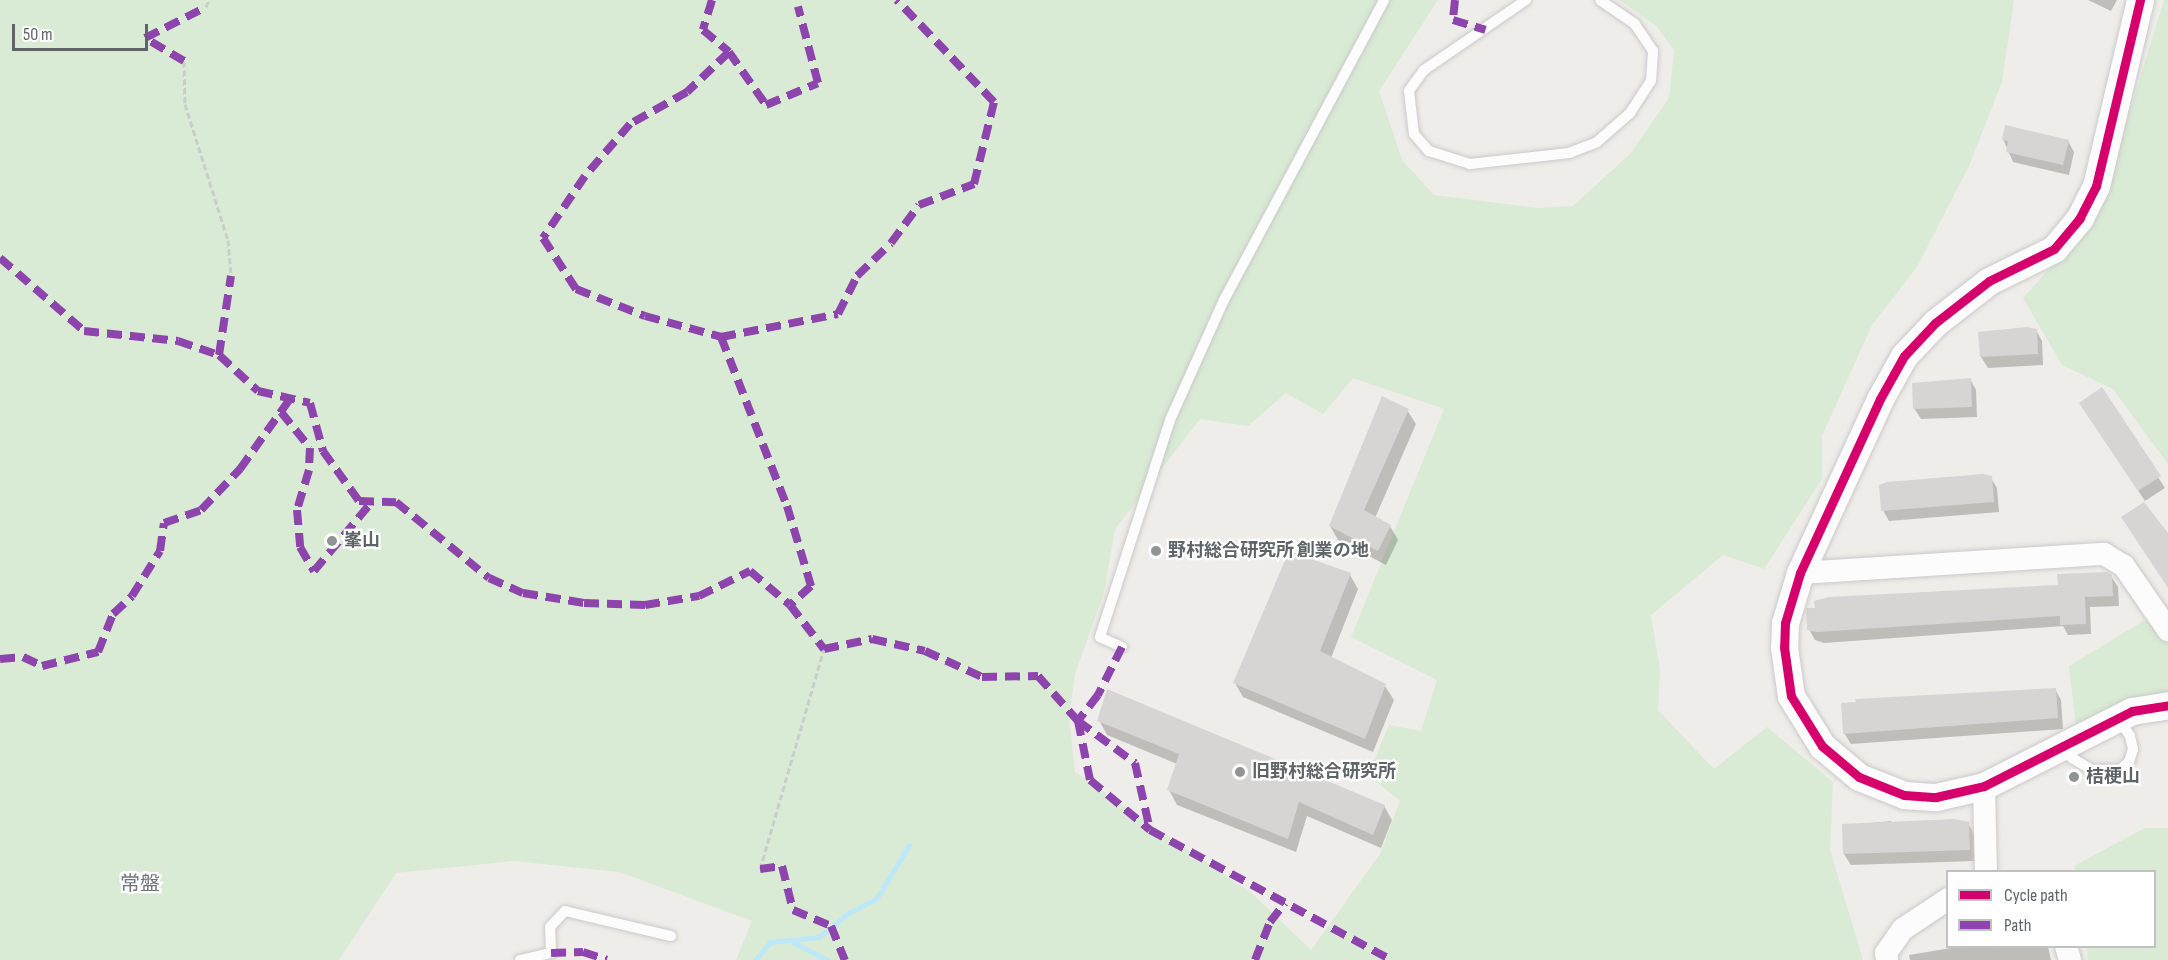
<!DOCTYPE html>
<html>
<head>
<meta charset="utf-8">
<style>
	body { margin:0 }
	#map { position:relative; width:2168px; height:960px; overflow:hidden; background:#efede9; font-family:"Sofia Sans Condensed","Noto Sans JP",sans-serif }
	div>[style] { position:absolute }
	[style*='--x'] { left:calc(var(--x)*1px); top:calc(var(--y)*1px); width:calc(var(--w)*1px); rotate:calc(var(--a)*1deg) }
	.green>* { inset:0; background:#d9ebd4 }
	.shadow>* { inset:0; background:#0003 }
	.stream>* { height:5px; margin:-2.5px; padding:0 2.5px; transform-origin:2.5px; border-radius:2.5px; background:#bee7f8 }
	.building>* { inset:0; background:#d7d5d3 }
	.path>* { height:3px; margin-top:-1.5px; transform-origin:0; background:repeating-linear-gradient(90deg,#c8ceca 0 6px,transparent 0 9px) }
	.roads { filter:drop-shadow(0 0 2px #cacaca) drop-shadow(0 0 2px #cacaca) }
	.service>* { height:10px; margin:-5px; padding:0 5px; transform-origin:5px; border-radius:5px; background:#fdfcfc }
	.minor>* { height:22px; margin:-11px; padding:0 11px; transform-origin:11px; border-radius:11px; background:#fdfcfc }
	.tertiary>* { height:27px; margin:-13.5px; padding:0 13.5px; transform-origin:13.5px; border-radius:13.5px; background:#fdfcfc }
	.quiet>* { height:8px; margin-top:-4px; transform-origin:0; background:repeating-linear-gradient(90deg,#8e44ad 0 15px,transparent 0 23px) }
	.cycleway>* { height:9px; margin:-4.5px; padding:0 4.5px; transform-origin:4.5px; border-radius:4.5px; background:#d6006c }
	.dots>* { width:16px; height:16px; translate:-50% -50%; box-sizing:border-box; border:3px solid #fff; border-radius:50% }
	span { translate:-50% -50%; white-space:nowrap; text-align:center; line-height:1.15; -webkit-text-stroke:4.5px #fff; paint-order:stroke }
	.poi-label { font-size:18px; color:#5e6468; font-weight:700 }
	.left { translate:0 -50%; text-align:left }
	.neighbourhood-label { font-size:20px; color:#6f767a }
	.legend { position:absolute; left:1946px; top:870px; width:210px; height:78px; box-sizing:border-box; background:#fff; border:2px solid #bfc1c3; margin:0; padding:8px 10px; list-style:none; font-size:18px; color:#5e6468 }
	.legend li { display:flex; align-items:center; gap:12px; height:30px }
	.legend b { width:30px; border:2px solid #bfc1c3 }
	.scale { position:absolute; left:12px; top:24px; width:136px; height:27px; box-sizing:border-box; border:3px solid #5e6468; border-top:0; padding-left:8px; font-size:18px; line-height:21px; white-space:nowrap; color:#5e6468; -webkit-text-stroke:4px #fff; paint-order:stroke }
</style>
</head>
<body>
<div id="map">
	<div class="green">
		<i style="clip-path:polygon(evenodd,0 0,1438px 0,1379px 91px,1402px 160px,1434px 195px,1538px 208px,1573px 206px,1631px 153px,1669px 98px,1674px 50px,1656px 26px,1620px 0,2014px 0,2002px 82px,1969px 166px,1917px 267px,1872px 325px,1822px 436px,1822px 479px,1764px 569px,1723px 555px,1651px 615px,1660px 669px,1658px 710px,1714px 769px,1767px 727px,1833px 782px,1830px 850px,1863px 960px,736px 960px,752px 921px,619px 872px,514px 861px,396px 873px,339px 960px,0 960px,0 0,1353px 378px,1444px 409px,1351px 637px,1437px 680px,1421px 731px,1389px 725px,1368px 775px,1400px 801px,1380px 854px,1311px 950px,1255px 896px,1075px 772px,1069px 716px,1075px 674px,1104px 593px,1115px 529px,1200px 419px,1248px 426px,1286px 393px,1323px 414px,1353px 378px)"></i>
		<i style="clip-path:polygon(2164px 0,2168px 0,2168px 464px,2113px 389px,2062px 365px,2023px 298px,2098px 215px)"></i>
		<i style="clip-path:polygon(2150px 617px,2168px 643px,2168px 697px,2076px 726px,2069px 666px)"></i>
		<i style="clip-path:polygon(2145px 828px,2168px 828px,2168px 960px,2088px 960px,2086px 947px,2154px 946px,2154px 872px,2075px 871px,2074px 866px)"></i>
	</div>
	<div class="shadow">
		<i style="clip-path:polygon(2088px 0,2117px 0,2111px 11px)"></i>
		<i style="clip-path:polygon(2003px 139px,2068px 141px,2074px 152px,2069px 175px,2013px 162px)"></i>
		<i style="clip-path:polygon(2036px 330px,2042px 341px,2043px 365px,1988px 368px,1981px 357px,1980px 333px)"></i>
		<i style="clip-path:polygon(1970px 379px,1976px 390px,1977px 417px,1921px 419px,1914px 408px)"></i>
		<i style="clip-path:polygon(2102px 390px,2165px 488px,2145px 501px,2087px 414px)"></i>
		<i style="clip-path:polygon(1407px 410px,1416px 424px,1375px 518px,1390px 526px,1398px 540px,1386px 565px,1338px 540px,1330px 526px)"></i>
		<i style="clip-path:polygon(1991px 478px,1997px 488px,1999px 512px,1889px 521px,1883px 510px)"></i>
		<i style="clip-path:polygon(1350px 575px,1358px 589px,1331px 658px,1385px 686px,1394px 700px,1373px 752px,1243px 697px,1235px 683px)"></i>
		<i style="clip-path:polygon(2111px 576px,2118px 587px,2119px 606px,2090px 607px,2091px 634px,2068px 635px,2063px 626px,1824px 643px,1815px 640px,1809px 629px)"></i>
		<i style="clip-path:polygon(2055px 689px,2061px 700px,2063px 729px,1851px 744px,1844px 733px)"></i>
		<i style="clip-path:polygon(1099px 720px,1384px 806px,1392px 820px,1381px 848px,1307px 816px,1296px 852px,1177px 805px,1169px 790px,1177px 764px,1107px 735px)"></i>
		<i style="clip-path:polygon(1891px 821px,1893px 825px,1968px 823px,1974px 834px,1975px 861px,1851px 865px,1844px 854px,1843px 826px)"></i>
		<i style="clip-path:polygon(1963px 946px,2048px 946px,2051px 960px,1910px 960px,1909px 955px)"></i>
	</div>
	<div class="stream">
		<i style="--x:794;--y:943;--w:37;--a:27"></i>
		<i style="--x:755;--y:960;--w:23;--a:-50"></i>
		<i style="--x:770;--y:942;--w:49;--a:-5.8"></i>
		<i style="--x:819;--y:937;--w:36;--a:-39"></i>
		<i style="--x:847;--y:914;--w:34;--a:-28"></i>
		<i style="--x:877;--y:898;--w:62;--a:-58.9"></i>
	</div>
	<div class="building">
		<i style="clip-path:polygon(2005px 125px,2069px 140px,2063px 165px,2006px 152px,2008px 141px,2002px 140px)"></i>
		<i style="clip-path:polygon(2027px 327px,2037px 329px,2038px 354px,1980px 357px,1978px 332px)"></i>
		<i style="clip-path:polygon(1971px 378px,1972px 407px,1913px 409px,1912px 383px)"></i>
		<i style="clip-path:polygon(2102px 387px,2161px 476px,2138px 491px,2079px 403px)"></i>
		<i style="clip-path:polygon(1382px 396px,1409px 409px,1364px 510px,1391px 525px,1378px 551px,1329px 526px)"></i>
		<i style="clip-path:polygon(1983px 474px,1992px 476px,1994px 502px,1881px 511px,1879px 485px,1887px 482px)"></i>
		<i style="clip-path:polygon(2144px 502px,2168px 533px,2168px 588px,2121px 517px)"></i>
		<i style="clip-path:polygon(1289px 551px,1351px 573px,1320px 651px,1386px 684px,1365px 739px,1233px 683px)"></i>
		<i style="clip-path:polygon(2107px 572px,2112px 575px,2113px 596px,2085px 597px,2086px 624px,2060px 625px,2060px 616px,1817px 632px,1807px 630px,1806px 608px,1815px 608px,1814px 601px,1829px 597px,2058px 585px,2057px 574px)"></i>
		<i style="clip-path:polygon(2056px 688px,2058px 718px,1843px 734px,1841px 703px,1856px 702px,1855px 699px)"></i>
		<i style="clip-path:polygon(1107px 689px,1385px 805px,1373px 835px,1299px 802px,1288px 839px,1167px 790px,1179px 754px,1097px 721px)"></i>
		<i style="clip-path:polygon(1954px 819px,1969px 822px,1970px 850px,1843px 854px,1842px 824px)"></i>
	</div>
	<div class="path">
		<i style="--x:206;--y:7;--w:8;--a:-67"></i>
		<i style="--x:184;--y:61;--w:43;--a:88.7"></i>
		<i style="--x:185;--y:104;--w:143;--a:72.5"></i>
		<i style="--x:228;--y:240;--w:36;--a:85"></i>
		<i style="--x:760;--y:869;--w:229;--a:-73.8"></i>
	</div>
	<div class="roads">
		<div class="service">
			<i style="--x:1526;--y:0;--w:124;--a:145.5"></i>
			<i style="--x:1424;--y:70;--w:26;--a:126"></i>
			<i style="--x:1409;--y:91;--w:43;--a:83.4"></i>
			<i style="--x:1414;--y:134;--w:23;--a:49"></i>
			<i style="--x:1429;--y:151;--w:43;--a:17.6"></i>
			<i style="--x:1470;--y:164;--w:100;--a:-6.3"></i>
			<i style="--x:1569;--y:153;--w:30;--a:-21"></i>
			<i style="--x:1597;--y:142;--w:44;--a:-41.3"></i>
			<i style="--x:1630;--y:113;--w:38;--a:-57"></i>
			<i style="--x:1651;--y:81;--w:30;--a:-86"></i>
			<i style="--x:1653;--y:51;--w:32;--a:-124"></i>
			<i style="--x:1635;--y:24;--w:42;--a:-145.6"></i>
			<i style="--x:1122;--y:647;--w:24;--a:-156"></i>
			<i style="--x:1100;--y:637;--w:228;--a:-72.1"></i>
			<i style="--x:1170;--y:420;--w:132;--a:-65.8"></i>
			<i style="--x:1224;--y:300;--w:340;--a:-61.9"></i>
			<i style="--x:2064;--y:747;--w:14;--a:54"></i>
			<i style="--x:2072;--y:758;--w:23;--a:31"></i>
			<i style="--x:2092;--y:770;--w:28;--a:0"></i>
			<i style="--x:2120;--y:770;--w:12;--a:-42"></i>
			<i style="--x:2129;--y:762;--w:14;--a:-73"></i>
			<i style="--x:2133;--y:749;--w:13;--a:-103"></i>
			<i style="--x:2130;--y:736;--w:22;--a:-124"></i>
			<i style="--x:520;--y:960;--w:32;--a:-13"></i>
			<i style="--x:551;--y:953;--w:26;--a:-92"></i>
			<i style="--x:550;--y:927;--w:22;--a:-47"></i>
			<i style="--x:565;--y:911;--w:109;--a:13.3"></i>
		</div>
		<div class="minor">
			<i style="--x:1800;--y:573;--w:305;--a:-3.6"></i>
			<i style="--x:2104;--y:554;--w:23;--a:31"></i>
			<i style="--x:2124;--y:566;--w:78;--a:55.5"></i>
			<i style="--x:1984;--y:786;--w:86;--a:88.7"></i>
			<i style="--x:2066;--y:946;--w:15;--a:74"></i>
			<i style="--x:1887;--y:960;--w:7;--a:-98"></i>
			<i style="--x:1886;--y:953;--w:29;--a:-55"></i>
			<i style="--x:1903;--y:929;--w:54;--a:-33.7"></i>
		</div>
		<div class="tertiary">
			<i style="--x:2140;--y:0;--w:191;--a:103.3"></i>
			<i style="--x:2096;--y:186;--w:36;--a:117"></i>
			<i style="--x:2080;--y:218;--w:40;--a:130"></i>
			<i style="--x:2054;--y:249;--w:72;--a:153.8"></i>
			<i style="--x:1989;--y:281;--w:68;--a:142.1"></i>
			<i style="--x:1935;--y:323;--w:45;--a:133.2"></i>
			<i style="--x:1904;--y:356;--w:49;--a:119.2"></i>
			<i style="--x:1880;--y:399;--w:192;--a:114.7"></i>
			<i style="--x:1800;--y:573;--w:52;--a:106.7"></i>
			<i style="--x:1785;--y:623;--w:24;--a:92"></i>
			<i style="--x:1784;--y:647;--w:49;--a:81.9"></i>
			<i style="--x:1791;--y:696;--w:59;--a:58.2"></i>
			<i style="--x:1822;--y:746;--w:48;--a:40"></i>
			<i style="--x:1859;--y:777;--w:48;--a:21.8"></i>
			<i style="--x:1904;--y:795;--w:32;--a:4"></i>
			<i style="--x:1936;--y:797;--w:49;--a:-12.9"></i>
			<i style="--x:1984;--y:786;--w:166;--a:-26.9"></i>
			<i style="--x:2132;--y:711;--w:36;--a:-9"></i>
		</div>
	</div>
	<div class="quiet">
		<i style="--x:712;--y:0;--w:31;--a:107"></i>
		<i style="--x:703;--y:30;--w:34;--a:40"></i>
		<i style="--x:729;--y:52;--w:58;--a:136.4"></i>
		<i style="--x:687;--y:92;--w:65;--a:150.7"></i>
		<i style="--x:630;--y:124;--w:69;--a:130.9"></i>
		<i style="--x:585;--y:176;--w:75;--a:124.1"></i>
		<i style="--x:543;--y:238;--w:61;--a:57.1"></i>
		<i style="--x:576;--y:289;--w:74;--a:21.4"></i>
		<i style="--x:645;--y:316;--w:79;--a:15.4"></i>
		<i style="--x:721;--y:337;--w:119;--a:-11.1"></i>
		<i style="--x:838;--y:314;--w:42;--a:-63.4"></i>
		<i style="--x:857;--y:276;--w:47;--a:-44.1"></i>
		<i style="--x:891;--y:243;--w:47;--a:-53.6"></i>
		<i style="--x:919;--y:205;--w:59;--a:-20.9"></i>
		<i style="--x:974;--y:184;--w:84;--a:-76.3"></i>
		<i style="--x:994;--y:102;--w:141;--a:-133.6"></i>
		<i style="--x:1455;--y:0;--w:20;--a:96"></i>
		<i style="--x:1453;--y:20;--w:34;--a:17"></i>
		<i style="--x:729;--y:52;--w:65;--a:55.1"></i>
		<i style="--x:766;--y:105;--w:56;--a:-22.9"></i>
		<i style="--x:818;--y:83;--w:79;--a:-104.7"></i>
		<i style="--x:184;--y:61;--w:45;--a:-149.5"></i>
		<i style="--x:145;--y:38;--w:68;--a:-26.9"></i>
		<i style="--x:0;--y:258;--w:111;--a:41"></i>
		<i style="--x:84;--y:331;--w:95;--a:6.1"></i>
		<i style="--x:178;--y:341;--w:43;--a:18.9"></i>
		<i style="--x:219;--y:355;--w:53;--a:42.7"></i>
		<i style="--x:258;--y:391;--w:53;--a:13"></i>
		<i style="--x:310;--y:403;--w:50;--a:74.8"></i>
		<i style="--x:323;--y:451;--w:62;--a:54.2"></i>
		<i style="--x:359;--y:501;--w:37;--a:2"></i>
		<i style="--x:396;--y:502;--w:120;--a:39.3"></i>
		<i style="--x:489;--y:578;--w:37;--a:24"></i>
		<i style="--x:523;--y:593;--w:62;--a:9.3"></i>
		<i style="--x:584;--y:603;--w:61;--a:1.9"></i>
		<i style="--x:645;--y:605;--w:55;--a:-9.5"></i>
		<i style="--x:699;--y:596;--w:57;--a:-26.1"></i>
		<i style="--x:750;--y:571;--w:52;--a:40.4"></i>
		<i style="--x:790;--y:605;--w:56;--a:52.3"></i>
		<i style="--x:824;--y:649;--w:49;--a:-11.8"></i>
		<i style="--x:872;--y:639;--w:54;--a:12.8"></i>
		<i style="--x:925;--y:651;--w:63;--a:24.5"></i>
		<i style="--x:982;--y:677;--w:56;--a:-1"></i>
		<i style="--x:1038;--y:676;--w:60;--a:48.4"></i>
		<i style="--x:1078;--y:721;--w:60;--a:78.5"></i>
		<i style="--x:1090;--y:780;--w:78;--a:39.8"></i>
		<i style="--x:1150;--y:830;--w:274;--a:28.3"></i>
		<i style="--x:721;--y:337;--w:181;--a:68.7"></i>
		<i style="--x:787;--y:506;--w:84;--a:73.3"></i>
		<i style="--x:811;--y:586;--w:28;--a:138"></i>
		<i style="--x:219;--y:355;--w:80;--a:-81.4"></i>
		<i style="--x:281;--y:412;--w:46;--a:51.1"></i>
		<i style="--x:310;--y:448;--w:22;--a:93"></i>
		<i style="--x:309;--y:470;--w:42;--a:106.7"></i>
		<i style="--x:297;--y:510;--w:37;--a:85"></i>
		<i style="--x:300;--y:547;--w:28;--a:60"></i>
		<i style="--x:314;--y:571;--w:87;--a:-50.1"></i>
		<i style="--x:1122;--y:647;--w:54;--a:116.6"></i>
		<i style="--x:1098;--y:695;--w:33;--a:128"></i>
		<i style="--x:1078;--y:721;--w:71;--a:36.4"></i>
		<i style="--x:1135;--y:763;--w:69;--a:77.4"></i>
		<i style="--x:0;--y:659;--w:23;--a:-5"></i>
		<i style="--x:23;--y:657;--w:21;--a:25"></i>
		<i style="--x:42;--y:666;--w:58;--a:-14"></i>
		<i style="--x:98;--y:652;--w:41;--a:-68.5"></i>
		<i style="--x:113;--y:614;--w:26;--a:-43"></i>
		<i style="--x:132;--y:596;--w:53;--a:-58.1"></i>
		<i style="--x:160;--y:551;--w:28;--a:-82"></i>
		<i style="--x:164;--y:523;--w:39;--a:-19"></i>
		<i style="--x:201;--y:510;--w:57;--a:-46.4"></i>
		<i style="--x:240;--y:469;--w:86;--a:-54.5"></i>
		<i style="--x:760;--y:869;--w:22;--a:-8"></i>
		<i style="--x:782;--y:866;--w:45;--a:76"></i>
		<i style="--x:793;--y:910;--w:41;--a:22.8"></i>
		<i style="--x:831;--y:926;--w:37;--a:68"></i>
		<i style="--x:551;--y:953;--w:32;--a:-2"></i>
		<i style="--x:583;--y:952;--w:25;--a:18"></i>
		<i style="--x:1255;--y:960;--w:41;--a:-68.5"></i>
		<i style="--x:1270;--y:922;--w:24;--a:-52"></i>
	</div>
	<div class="cycleway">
		<i style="--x:2140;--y:0;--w:191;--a:103.3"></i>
		<i style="--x:2096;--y:186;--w:36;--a:117"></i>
		<i style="--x:2080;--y:218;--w:40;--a:130"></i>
		<i style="--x:2054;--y:249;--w:72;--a:153.8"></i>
		<i style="--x:1989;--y:281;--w:68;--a:142.1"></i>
		<i style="--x:1935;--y:323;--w:45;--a:133.2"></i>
		<i style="--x:1904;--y:356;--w:49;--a:119.2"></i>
		<i style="--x:1880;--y:399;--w:192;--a:114.7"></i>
		<i style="--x:1800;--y:573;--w:52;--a:106.7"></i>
		<i style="--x:1785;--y:623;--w:24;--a:92"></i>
		<i style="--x:1784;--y:647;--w:49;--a:81.9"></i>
		<i style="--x:1791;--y:696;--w:59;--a:58.2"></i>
		<i style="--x:1822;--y:746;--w:48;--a:40"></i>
		<i style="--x:1859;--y:777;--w:48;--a:21.8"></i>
		<i style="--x:1904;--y:795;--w:32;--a:4"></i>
		<i style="--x:1936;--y:797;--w:49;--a:-12.9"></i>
		<i style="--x:1984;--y:786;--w:166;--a:-26.9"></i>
		<i style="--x:2132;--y:711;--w:36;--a:-9"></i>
	</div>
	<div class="dots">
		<i style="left:332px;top:541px;background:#919495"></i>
		<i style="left:1156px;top:551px;background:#919495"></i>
		<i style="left:1240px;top:772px;background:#919495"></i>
		<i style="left:2074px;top:777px;background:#919495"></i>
	</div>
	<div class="poi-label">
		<span class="left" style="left:344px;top:541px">峯山</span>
		<span class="left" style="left:1168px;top:551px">野村総合研究所 創業の地</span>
		<span class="left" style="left:1252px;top:772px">旧野村総合研究所</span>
		<span class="left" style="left:2086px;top:777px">桔梗山</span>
	</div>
	<div class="neighbourhood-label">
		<span style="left:140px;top:884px">常盤</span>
	</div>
	<ul class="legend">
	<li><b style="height:8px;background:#d6006c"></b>Cycle path</li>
	<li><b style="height:8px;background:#8e44ad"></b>Path</li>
	</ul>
	<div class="scale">50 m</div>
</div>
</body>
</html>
